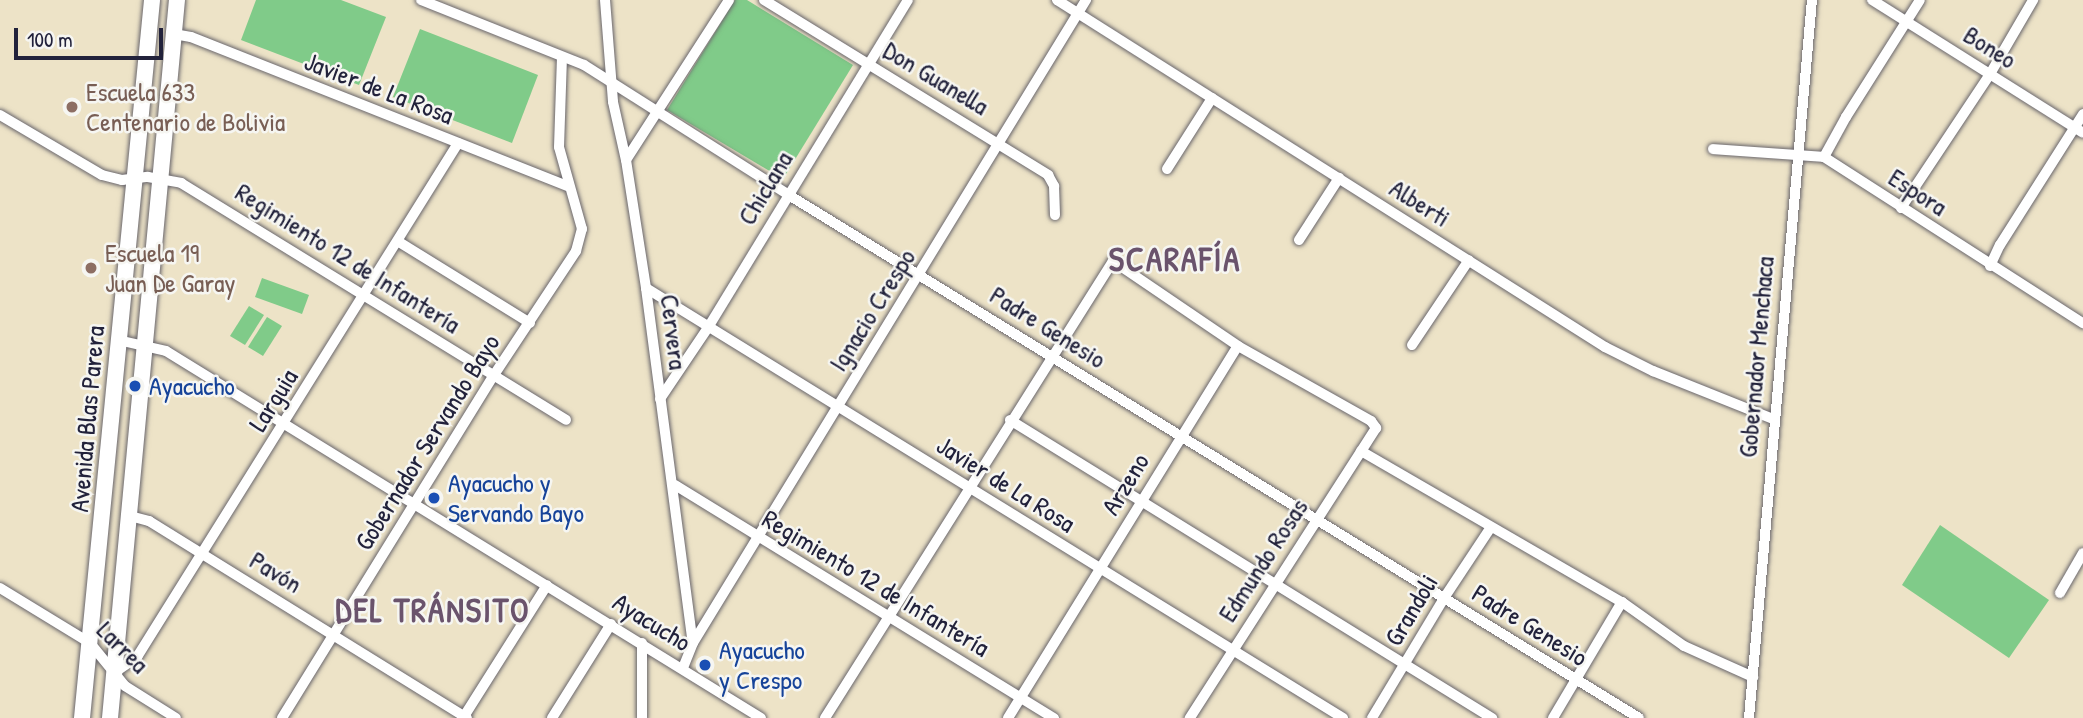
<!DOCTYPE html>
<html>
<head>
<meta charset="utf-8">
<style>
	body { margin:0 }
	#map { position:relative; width:2083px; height:718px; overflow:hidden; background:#ede3c7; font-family:"Patrick Hand",sans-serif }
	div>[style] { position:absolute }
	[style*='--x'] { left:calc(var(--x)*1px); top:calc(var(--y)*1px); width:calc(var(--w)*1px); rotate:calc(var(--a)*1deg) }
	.green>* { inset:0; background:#80cb89 }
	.roads { filter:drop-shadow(0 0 2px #69666c) drop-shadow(0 0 2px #69666c) }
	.street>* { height:10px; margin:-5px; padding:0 5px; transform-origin:5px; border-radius:5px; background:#fff }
	.primary>* { height:16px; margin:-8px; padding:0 8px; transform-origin:8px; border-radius:8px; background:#fff }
	.dots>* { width:19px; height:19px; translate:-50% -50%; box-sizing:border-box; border:4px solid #f6f6f2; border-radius:50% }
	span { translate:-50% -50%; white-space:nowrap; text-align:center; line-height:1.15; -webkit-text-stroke:5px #f6f6f2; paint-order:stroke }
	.street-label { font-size:26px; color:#22223b }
	.education-label { font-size:26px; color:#785e54 }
	.left { translate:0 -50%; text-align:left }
	.transit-label { font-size:26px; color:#164399 }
	.district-label { font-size:33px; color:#6a536c; font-weight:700; letter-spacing:2px }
	.scale { position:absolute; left:14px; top:28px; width:149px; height:32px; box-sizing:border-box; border:4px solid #22223b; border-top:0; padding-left:9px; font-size:21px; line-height:24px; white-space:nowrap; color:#22223b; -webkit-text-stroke:5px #f6f6f2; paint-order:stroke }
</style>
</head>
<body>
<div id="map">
	<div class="green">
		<i style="clip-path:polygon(256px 0,341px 0,386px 17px,359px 85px,241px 40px)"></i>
		<i style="clip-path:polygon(735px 0,747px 0,853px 65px,783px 179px,667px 110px)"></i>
		<i style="clip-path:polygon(420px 29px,538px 75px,512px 143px,393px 97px)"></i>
		<i style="clip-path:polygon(262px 278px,309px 295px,302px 314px,255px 297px)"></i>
		<i style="clip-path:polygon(249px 306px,264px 315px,245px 345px,230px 336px)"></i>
		<i style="clip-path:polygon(267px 317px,282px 326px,263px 356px,248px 347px)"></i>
		<i style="clip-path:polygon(1940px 525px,2049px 600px,2009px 658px,1902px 585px)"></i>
	</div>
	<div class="roads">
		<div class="street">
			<i style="--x:421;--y:0;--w:175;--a:21.7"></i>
			<i style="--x:584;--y:65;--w:241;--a:32.4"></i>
			<i style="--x:787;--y:194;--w:1000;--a:31.59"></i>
			<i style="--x:605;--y:0;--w:102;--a:85.5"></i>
			<i style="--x:613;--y:102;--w:59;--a:77.4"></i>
			<i style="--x:626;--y:160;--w:130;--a:81.1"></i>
			<i style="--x:646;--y:288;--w:358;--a:82.5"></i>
			<i style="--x:693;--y:643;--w:27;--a:112"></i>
			<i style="--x:764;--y:0;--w:334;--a:31.6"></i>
			<i style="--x:1048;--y:175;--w:13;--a:61"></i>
			<i style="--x:1054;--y:186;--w:29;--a:88"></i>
			<i style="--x:1057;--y:0;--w:649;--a:32.34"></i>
			<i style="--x:1605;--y:347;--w:54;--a:26.6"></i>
			<i style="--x:1653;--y:371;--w:129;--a:21.8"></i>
			<i style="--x:1872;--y:0;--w:249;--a:32.2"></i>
			<i style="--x:174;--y:34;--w:17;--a:10"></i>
			<i style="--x:191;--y:37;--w:405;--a:21.6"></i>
			<i style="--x:0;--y:115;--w:118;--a:30.5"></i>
			<i style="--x:102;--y:175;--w:21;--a:14"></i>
			<i style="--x:122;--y:180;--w:26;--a:-7"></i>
			<i style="--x:148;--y:177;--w:34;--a:10"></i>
			<i style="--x:181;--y:183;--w:452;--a:31.6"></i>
			<i style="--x:1713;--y:149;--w:111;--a:4.1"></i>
			<i style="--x:1824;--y:157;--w:308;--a:32.7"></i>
			<i style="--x:1824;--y:157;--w:46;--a:-61.2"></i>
			<i style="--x:1846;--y:117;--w:138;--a:-57.7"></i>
			<i style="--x:626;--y:160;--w:190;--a:-57.2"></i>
			<i style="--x:1167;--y:169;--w:84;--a:-57.6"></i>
			<i style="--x:1901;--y:208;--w:161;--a:-56.4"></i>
			<i style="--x:1990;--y:74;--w:86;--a:-59.8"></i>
			<i style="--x:1299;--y:240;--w:74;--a:-57.2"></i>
			<i style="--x:399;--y:242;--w:154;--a:31.7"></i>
			<i style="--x:1990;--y:266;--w:23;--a:-65"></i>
			<i style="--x:2000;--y:245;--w:155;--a:-57.6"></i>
			<i style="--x:646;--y:288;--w:819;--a:31.67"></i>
			<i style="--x:118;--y:340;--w:49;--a:12.9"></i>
			<i style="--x:166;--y:351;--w:699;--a:31.67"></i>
			<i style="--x:1412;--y:345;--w:102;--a:-56.2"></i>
			<i style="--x:660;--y:399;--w:88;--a:-56.1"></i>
			<i style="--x:709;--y:326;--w:382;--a:-58.6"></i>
			<i style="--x:1010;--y:420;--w:567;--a:31.73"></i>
			<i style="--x:1361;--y:451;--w:302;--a:30.1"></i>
			<i style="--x:1622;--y:602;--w:76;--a:35.4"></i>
			<i style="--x:1684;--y:646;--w:76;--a:24.2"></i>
			<i style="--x:675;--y:485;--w:445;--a:31.6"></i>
			<i style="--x:130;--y:516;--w:20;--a:15"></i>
			<i style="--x:149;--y:521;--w:374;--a:31.8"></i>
			<i style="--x:0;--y:588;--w:105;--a:31.4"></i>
			<i style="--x:90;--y:643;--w:55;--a:50.9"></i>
			<i style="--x:125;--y:686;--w:60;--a:32.1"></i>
			<i style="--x:2060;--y:593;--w:46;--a:-60.1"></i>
			<i style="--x:642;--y:643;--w:75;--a:90"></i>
			<i style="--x:693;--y:643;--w:754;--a:-58.57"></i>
			<i style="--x:115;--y:672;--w:27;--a:-34"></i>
			<i style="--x:137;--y:657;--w:606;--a:-58.01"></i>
			<i style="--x:282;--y:718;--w:403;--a:-58.3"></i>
			<i style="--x:494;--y:375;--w:149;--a:-56.5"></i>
			<i style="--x:576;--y:251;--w:23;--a:-75"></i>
			<i style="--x:582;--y:229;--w:85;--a:-105.7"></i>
			<i style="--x:559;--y:147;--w:90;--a:-88.1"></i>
			<i style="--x:463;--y:718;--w:157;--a:-57.7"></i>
			<i style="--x:552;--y:718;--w:111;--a:-57.9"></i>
			<i style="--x:825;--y:718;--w:540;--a:-57.78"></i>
			<i style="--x:1113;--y:261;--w:151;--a:34.2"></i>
			<i style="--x:1238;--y:346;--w:153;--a:29.4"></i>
			<i style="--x:1371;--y:421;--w:9;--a:54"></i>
			<i style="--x:1376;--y:428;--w:345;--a:122.7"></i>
			<i style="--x:1008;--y:718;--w:437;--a:-58.3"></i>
			<i style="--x:1372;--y:718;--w:140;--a:-59"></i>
			<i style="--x:1444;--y:598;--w:85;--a:-56.5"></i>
			<i style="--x:1553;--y:718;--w:135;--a:-59.3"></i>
			<i style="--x:1749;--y:718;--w:721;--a:-84.99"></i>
		</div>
		<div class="primary">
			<i style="--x:82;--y:718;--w:721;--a:-84.43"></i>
			<i style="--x:110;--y:718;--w:721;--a:-84.67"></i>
		</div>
	</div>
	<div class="dots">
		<i style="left:72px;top:107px;background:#8d6e63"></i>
		<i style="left:91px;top:268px;background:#8d6e63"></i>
		<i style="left:135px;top:386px;background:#1a4fb4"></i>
		<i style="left:434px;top:498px;background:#1a4fb4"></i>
		<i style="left:705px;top:665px;background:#1a4fb4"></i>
	</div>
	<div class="street-label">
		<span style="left:1990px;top:47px;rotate:32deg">Boneo</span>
		<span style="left:936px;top:78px;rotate:31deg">Don Guanella</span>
		<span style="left:379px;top:88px;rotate:21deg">Javier de La Rosa</span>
		<span style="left:765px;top:188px;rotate:-59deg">Chiclana</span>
		<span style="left:1918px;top:192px;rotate:33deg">Espora</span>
		<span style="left:1420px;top:203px;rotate:32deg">Alberti</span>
		<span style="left:348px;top:258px;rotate:32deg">Regimiento 12 de Infantería</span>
		<span style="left:872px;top:310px;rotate:-58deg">Ignacio Crespo</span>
		<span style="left:1048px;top:327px;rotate:32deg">Padre Genesio</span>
		<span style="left:674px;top:332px;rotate:83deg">Cervera</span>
		<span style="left:1756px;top:357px;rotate:-85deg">Gobernador Menchaca</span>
		<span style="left:273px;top:400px;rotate:-58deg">Larguia</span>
		<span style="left:87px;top:419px;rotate:-85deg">Avenida Blas Parera</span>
		<span style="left:427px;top:442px;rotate:-58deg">Gobernador Servando Bayo</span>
		<span style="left:1006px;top:484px;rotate:32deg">Javier de La Rosa</span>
		<span style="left:1125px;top:484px;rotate:-59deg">Arzeno</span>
		<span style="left:1263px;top:560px;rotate:-57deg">Edmundo Rosas</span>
		<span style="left:276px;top:572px;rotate:31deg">Pavón</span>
		<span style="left:876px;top:583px;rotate:31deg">Regimiento 12 de Infantería</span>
		<span style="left:1411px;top:610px;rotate:-59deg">Grandoli</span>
		<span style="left:652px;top:622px;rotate:32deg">Ayacucho</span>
		<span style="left:1530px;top:625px;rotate:32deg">Padre Genesio</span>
		<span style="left:123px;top:647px;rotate:45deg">Larrea</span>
	</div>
	<div class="education-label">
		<span class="left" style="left:86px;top:107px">Escuela 633<br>Centenario de Bolivia</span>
		<span class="left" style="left:105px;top:268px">Escuela 19<br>Juan De Garay</span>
	</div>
	<div class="transit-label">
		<span class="left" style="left:149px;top:386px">Ayacucho</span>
		<span class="left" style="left:448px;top:498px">Ayacucho y<br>Servando Bayo</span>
		<span class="left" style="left:719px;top:665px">Ayacucho<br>y Crespo</span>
	</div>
	<div class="district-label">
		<span style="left:1175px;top:260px">SCARAFÍA</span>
		<span style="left:433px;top:611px">DEL TRÁNSITO</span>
	</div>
	<div class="scale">100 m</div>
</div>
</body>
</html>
